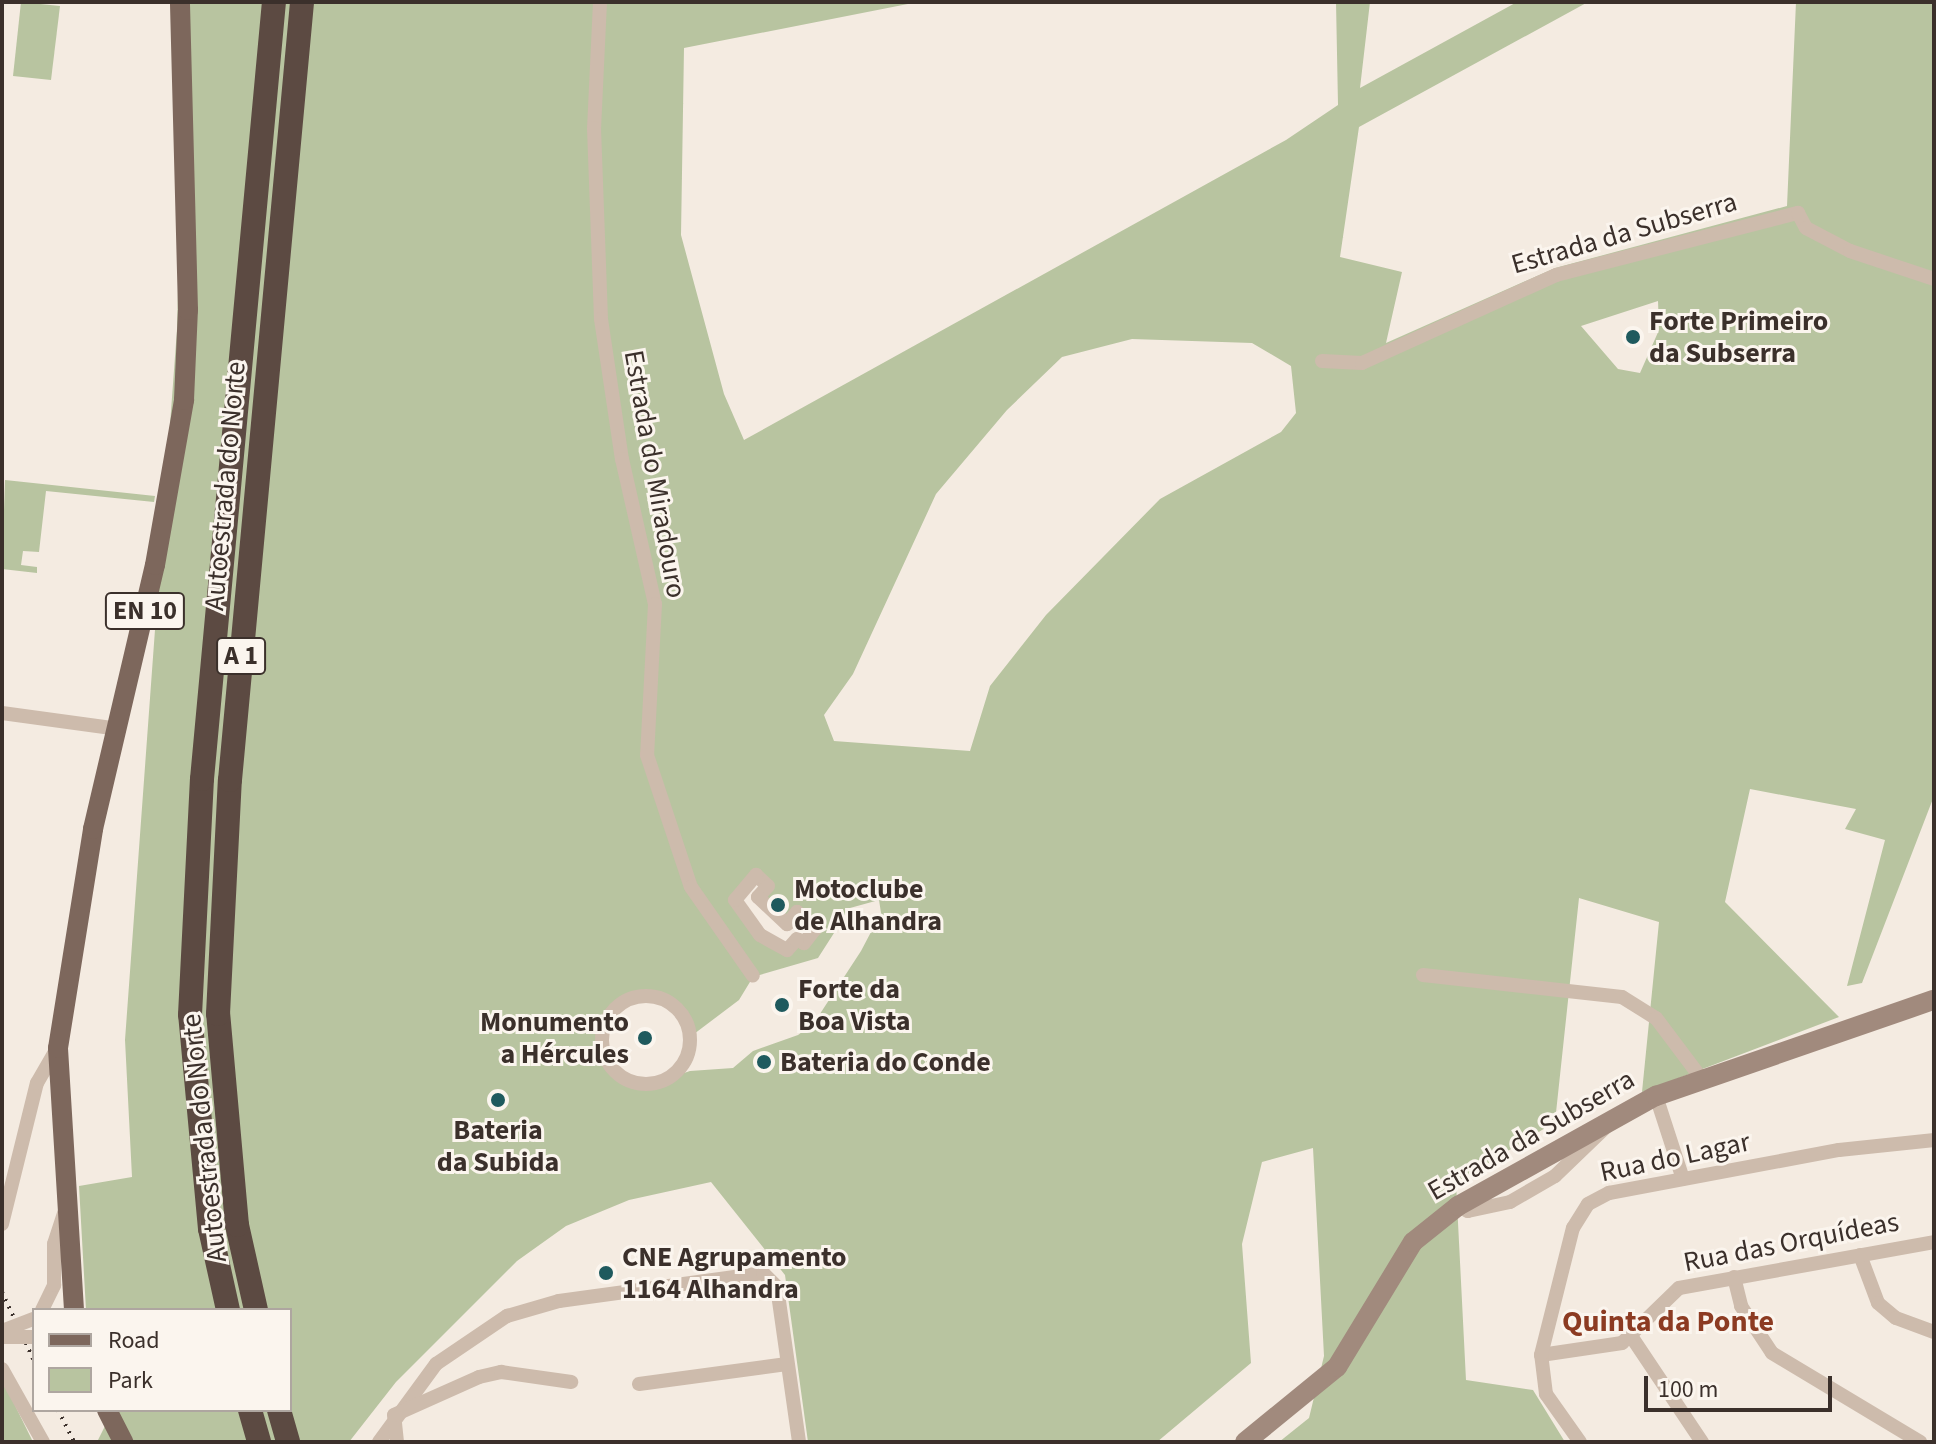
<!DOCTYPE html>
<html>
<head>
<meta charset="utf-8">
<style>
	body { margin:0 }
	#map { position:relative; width:1936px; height:1444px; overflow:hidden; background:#f4ebe1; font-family:"Source Sans 3",sans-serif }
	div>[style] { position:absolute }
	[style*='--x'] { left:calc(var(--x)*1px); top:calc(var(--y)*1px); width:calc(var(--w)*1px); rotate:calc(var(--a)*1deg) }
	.green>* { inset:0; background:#b8c4a0 }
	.street>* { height:14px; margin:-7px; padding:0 7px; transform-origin:7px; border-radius:7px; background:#cdbbac }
	.street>.ring { margin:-7px; padding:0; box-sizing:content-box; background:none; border:14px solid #cdbbac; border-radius:50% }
	.secondary>* { height:20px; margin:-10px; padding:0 10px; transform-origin:10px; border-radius:10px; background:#a18a7d }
	.primary>* { height:20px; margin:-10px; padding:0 10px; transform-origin:10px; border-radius:10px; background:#7d675c }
	.highway>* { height:24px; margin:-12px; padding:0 12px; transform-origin:12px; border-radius:12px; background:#5c4a42 }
	.rail>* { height:4px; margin-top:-2px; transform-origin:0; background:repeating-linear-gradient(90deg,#3b302b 0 2px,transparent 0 8px) }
	.street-bridge>* { height:14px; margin:-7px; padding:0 7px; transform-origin:7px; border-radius:7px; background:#cdbbac }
	.dots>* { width:22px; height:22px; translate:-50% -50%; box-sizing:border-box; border:4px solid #fbf5ee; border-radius:50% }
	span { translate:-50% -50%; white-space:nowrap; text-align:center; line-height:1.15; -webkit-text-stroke:6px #fbf5ee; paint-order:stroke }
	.shield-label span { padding:2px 6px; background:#fbf5ee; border:2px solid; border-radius:6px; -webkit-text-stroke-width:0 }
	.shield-label { font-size:26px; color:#3b302b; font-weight:700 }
	.street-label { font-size:28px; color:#3b302b }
	.poi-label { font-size:28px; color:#3b302b; font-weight:700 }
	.left { translate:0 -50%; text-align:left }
	.right { translate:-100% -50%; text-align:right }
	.neighbourhood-label { font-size:30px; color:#8c3b22; font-weight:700 }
	.frame { position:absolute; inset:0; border:4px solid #3b302b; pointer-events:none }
	.legend { position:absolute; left:32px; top:1308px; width:260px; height:104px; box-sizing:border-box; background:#fbf5ee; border:2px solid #aea6a0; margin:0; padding:10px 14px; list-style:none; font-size:24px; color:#3b302b }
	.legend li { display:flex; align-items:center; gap:16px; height:40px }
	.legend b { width:40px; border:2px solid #aea6a0 }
	.scale { position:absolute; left:1644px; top:1376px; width:188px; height:36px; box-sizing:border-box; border:4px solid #3b302b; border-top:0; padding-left:10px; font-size:24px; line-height:28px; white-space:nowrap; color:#3b302b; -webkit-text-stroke:6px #fbf5ee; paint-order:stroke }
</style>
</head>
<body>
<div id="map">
	<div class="green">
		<i style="clip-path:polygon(21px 2px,60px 6px,51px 80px,13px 76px)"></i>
		<i style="clip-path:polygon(evenodd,185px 2px,918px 2px,684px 48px,681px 235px,724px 394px,744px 440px,1286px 140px,1338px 105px,1336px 2px,1370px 2px,1360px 88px,1517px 2px,1588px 2px,1359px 127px,1340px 257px,1402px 272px,1386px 343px,1555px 268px,1787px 206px,1796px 2px,1934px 2px,1934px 796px,1862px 983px,1847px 986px,1885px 840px,1845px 829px,1856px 809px,1750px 789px,1725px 902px,1839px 1017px,1642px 1092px,1659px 922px,1579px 898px,1555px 1122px,1456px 1183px,1466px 1380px,1533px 1390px,1565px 1442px,1279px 1442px,1309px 1418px,1324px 1356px,1313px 1148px,1262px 1162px,1242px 1244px,1251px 1363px,1157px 1442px,808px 1442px,785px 1275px,711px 1182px,629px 1200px,566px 1226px,517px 1261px,396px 1382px,349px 1442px,97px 1442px,113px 1410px,290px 1410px,290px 1310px,86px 1310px,79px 1186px,132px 1177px,125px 1040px,177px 329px,185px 2px,1658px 301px,1659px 330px,1640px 373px,1618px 369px,1581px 326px,1658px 301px,185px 2px,1132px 339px,1252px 343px,1291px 366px,1296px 413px,1281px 432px,1160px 499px,1046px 615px,990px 686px,970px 751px,834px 741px,824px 715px,853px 674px,936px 494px,1007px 410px,1062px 357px,1132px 339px,185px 2px,757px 875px,768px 886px,758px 897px,787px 924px,797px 913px,815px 929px,787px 950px,760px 935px,735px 901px,757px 875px,185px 2px,879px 900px,881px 913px,861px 951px,814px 1023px,798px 1035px,753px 1051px,733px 1068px,690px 1071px,654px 1083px,624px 1078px,607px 1061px,606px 1022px,628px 999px,649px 996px,670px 1002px,684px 1017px,690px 1037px,739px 1000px,753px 977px,818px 958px,850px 908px,879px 900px)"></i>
		<i style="clip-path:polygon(5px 480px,155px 496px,154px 502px,46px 491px,39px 552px,23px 551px,21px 565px,37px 567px,37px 573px,2px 569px)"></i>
		<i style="clip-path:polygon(2px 1381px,3px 1381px,33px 1442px,2px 1442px)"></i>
	</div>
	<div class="street">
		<i style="--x:600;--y:2;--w:126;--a:92.7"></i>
		<i style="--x:594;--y:128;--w:191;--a:87.9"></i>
		<i style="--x:601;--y:319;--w:142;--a:81.5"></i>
		<i style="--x:622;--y:459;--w:149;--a:77.2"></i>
		<i style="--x:655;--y:604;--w:151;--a:93"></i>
		<i style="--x:647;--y:755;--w:139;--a:71.6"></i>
		<i style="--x:691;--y:887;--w:108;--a:55.1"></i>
		<i style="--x:1322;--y:361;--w:40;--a:2.9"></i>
		<i style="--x:1362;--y:363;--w:213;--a:-24.4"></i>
		<i style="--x:1556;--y:275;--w:250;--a:-14.4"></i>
		<i style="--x:1798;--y:213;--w:17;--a:62"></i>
		<i style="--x:1806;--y:228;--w:50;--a:27.6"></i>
		<i style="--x:1850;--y:251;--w:89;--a:18.4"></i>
		<i style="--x:2;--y:713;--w:118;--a:7.8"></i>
		<i style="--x:756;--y:875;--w:16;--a:43"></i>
		<i style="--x:768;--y:886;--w:15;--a:132"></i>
		<i style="--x:758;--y:897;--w:40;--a:43"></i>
		<i style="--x:787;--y:924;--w:16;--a:-50"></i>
		<i style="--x:797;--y:912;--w:25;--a:43"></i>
		<i style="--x:815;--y:929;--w:18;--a:128"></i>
		<i style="--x:804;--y:943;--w:8;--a:-150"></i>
		<i style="--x:797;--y:939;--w:15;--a:132"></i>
		<i style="--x:787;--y:950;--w:31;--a:-151"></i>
		<i style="--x:760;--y:935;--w:43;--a:-125.5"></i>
		<i style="--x:735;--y:900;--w:33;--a:-50"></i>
		<i style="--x:1423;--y:975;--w:200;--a:6.3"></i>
		<i style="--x:1622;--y:997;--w:40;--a:32"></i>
		<i style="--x:1656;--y:1018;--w:75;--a:53.1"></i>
		<i class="ring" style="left:602px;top:996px;width:74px;height:74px"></i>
		<i style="--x:1656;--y:1096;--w:87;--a:72"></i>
		<i style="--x:1458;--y:1206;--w:11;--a:27"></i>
		<i style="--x:1468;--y:1211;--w:43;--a:-12.1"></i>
		<i style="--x:1510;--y:1202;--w:52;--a:-30"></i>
		<i style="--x:1555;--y:1176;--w:75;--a:-43.9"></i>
		<i style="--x:2;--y:1224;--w:145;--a:-76.1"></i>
		<i style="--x:37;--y:1083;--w:39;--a:-60"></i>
		<i style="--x:1860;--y:1255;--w:51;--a:69.4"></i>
		<i style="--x:1878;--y:1303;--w:23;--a:40"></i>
		<i style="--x:1896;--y:1318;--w:40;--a:20.2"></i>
		<i style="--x:1734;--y:1277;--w:30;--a:76"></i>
		<i style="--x:1741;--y:1306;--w:56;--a:56.6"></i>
		<i style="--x:1772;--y:1353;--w:173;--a:31"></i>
		<i style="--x:42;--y:1310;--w:28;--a:-64"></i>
		<i style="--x:54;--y:1285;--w:41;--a:-90"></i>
		<i style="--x:54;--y:1244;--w:32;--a:-72"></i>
		<i style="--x:1631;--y:1336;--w:128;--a:56.2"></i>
		<i style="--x:1541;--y:1355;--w:82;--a:-8.4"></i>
		<i style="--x:1622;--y:1343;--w:79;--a:-44"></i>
		<i style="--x:1679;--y:1288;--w:259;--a:-10.2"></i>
		<i style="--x:2;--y:1369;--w:84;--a:60.7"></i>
		<i style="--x:639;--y:1384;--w:149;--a:-7.7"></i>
		<i style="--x:379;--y:1442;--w:97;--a:-53.8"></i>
		<i style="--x:436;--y:1364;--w:86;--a:-34.1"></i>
		<i style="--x:507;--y:1316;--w:54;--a:-16.1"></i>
		<i style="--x:559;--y:1301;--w:206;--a:-7.8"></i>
		<i style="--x:763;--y:1273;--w:20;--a:45"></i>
		<i style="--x:777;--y:1287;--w:157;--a:81.9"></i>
		<i style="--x:397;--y:1442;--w:27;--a:-96"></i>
		<i style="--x:394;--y:1415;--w:93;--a:-24.1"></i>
		<i style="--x:479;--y:1377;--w:23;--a:-13"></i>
		<i style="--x:501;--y:1372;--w:71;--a:8.1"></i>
		<i style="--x:1580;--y:1442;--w:59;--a:-125.3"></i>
		<i style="--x:1546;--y:1394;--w:39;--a:-97"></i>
		<i style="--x:1541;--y:1355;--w:131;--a:-75.9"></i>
		<i style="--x:1573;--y:1228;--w:28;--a:-58"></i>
		<i style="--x:1588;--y:1204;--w:24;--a:-28"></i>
		<i style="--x:1609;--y:1193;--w:234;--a:-10.6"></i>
		<i style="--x:1839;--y:1150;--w:96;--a:-6"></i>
	</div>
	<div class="secondary">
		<i style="--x:1245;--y:1442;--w:119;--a:-39.2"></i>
		<i style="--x:1337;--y:1367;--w:146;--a:-58.7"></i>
		<i style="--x:1413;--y:1242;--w:58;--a:-38.7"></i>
		<i style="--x:1458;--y:1206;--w:227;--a:-29.1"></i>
		<i style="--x:1656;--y:1096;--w:294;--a:-19.1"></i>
	</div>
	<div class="primary">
		<i style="--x:74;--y:1310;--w:262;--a:-93.5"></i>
		<i style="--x:58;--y:1048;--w:222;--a:-80.9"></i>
		<i style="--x:93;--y:829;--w:271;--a:-76.8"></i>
		<i style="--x:155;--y:565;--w:168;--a:-80"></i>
		<i style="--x:184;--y:400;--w:90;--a:-87.5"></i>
		<i style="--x:188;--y:310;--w:308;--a:-91.5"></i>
		<i style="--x:107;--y:1410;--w:36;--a:63"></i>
	</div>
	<div class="highway">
		<i style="--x:228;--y:1310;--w:83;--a:-102.5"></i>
		<i style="--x:210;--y:1229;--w:215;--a:-95.3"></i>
		<i style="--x:190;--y:1015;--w:236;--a:-87.1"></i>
		<i style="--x:202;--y:779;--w:780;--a:-84.71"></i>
		<i style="--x:256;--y:1310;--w:87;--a:-102.6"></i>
		<i style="--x:237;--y:1225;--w:212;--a:-95.1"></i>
		<i style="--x:218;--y:1014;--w:234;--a:-87.1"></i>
		<i style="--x:230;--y:780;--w:781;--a:-84.71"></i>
		<i style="--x:250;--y:1410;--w:33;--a:74"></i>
		<i style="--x:279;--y:1410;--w:33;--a:74"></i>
	</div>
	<div class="rail">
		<i style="--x:2;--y:1292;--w:76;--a:65.1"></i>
		<i style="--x:58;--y:1410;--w:36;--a:63"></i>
	</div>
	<div class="street-bridge">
		<i style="--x:2;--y:1331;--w:34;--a:-21"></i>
		<i style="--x:2;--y:1337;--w:32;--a:0"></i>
	</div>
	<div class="dots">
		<i style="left:1633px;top:337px;background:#1f5a5e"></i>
		<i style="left:778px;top:905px;background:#1f5a5e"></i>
		<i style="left:782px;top:1005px;background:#1f5a5e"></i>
		<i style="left:645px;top:1038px;background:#1f5a5e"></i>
		<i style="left:764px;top:1062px;background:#1f5a5e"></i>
		<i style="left:498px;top:1100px;background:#1f5a5e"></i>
		<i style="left:606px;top:1273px;background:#1f5a5e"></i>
	</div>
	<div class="shield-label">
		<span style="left:145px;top:611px">EN 10</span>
		<span style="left:241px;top:656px">A 1</span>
	</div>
	<div class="street-label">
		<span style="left:1624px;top:233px;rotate:-16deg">Estrada da Subserra</span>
		<span style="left:655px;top:474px;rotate:80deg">Estrada do Miradouro</span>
		<span style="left:225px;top:486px;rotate:-85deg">Autoestrada do Norte</span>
		<span style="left:1531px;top:1135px;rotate:-30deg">Estrada da Subserra</span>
		<span style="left:204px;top:1138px;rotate:-96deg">Autoestrada do Norte</span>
		<span style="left:1675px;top:1157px;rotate:-12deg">Rua do Lagar</span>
		<span style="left:1791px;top:1242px;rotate:-11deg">Rua das Orquídeas</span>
	</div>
	<div class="poi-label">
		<span class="left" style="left:1649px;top:337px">Forte Primeiro<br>da Subserra</span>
		<span class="left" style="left:794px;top:905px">Motoclube<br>de Alhandra</span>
		<span class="left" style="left:798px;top:1005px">Forte da<br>Boa Vista</span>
		<span class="right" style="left:629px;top:1038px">Monumento<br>a Hércules</span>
		<span class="left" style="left:780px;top:1062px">Bateria do Conde</span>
		<span style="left:498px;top:1146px">Bateria<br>da Subida</span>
		<span class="left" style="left:622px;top:1273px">CNE Agrupamento<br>1164 Alhandra</span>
	</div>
	<div class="neighbourhood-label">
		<span style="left:1668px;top:1322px">Quinta da Ponte</span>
	</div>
	<div class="frame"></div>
	<ul class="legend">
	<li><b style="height:10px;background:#7d675c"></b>Road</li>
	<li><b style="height:22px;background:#b8c4a0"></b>Park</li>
	</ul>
	<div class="scale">100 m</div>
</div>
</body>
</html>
